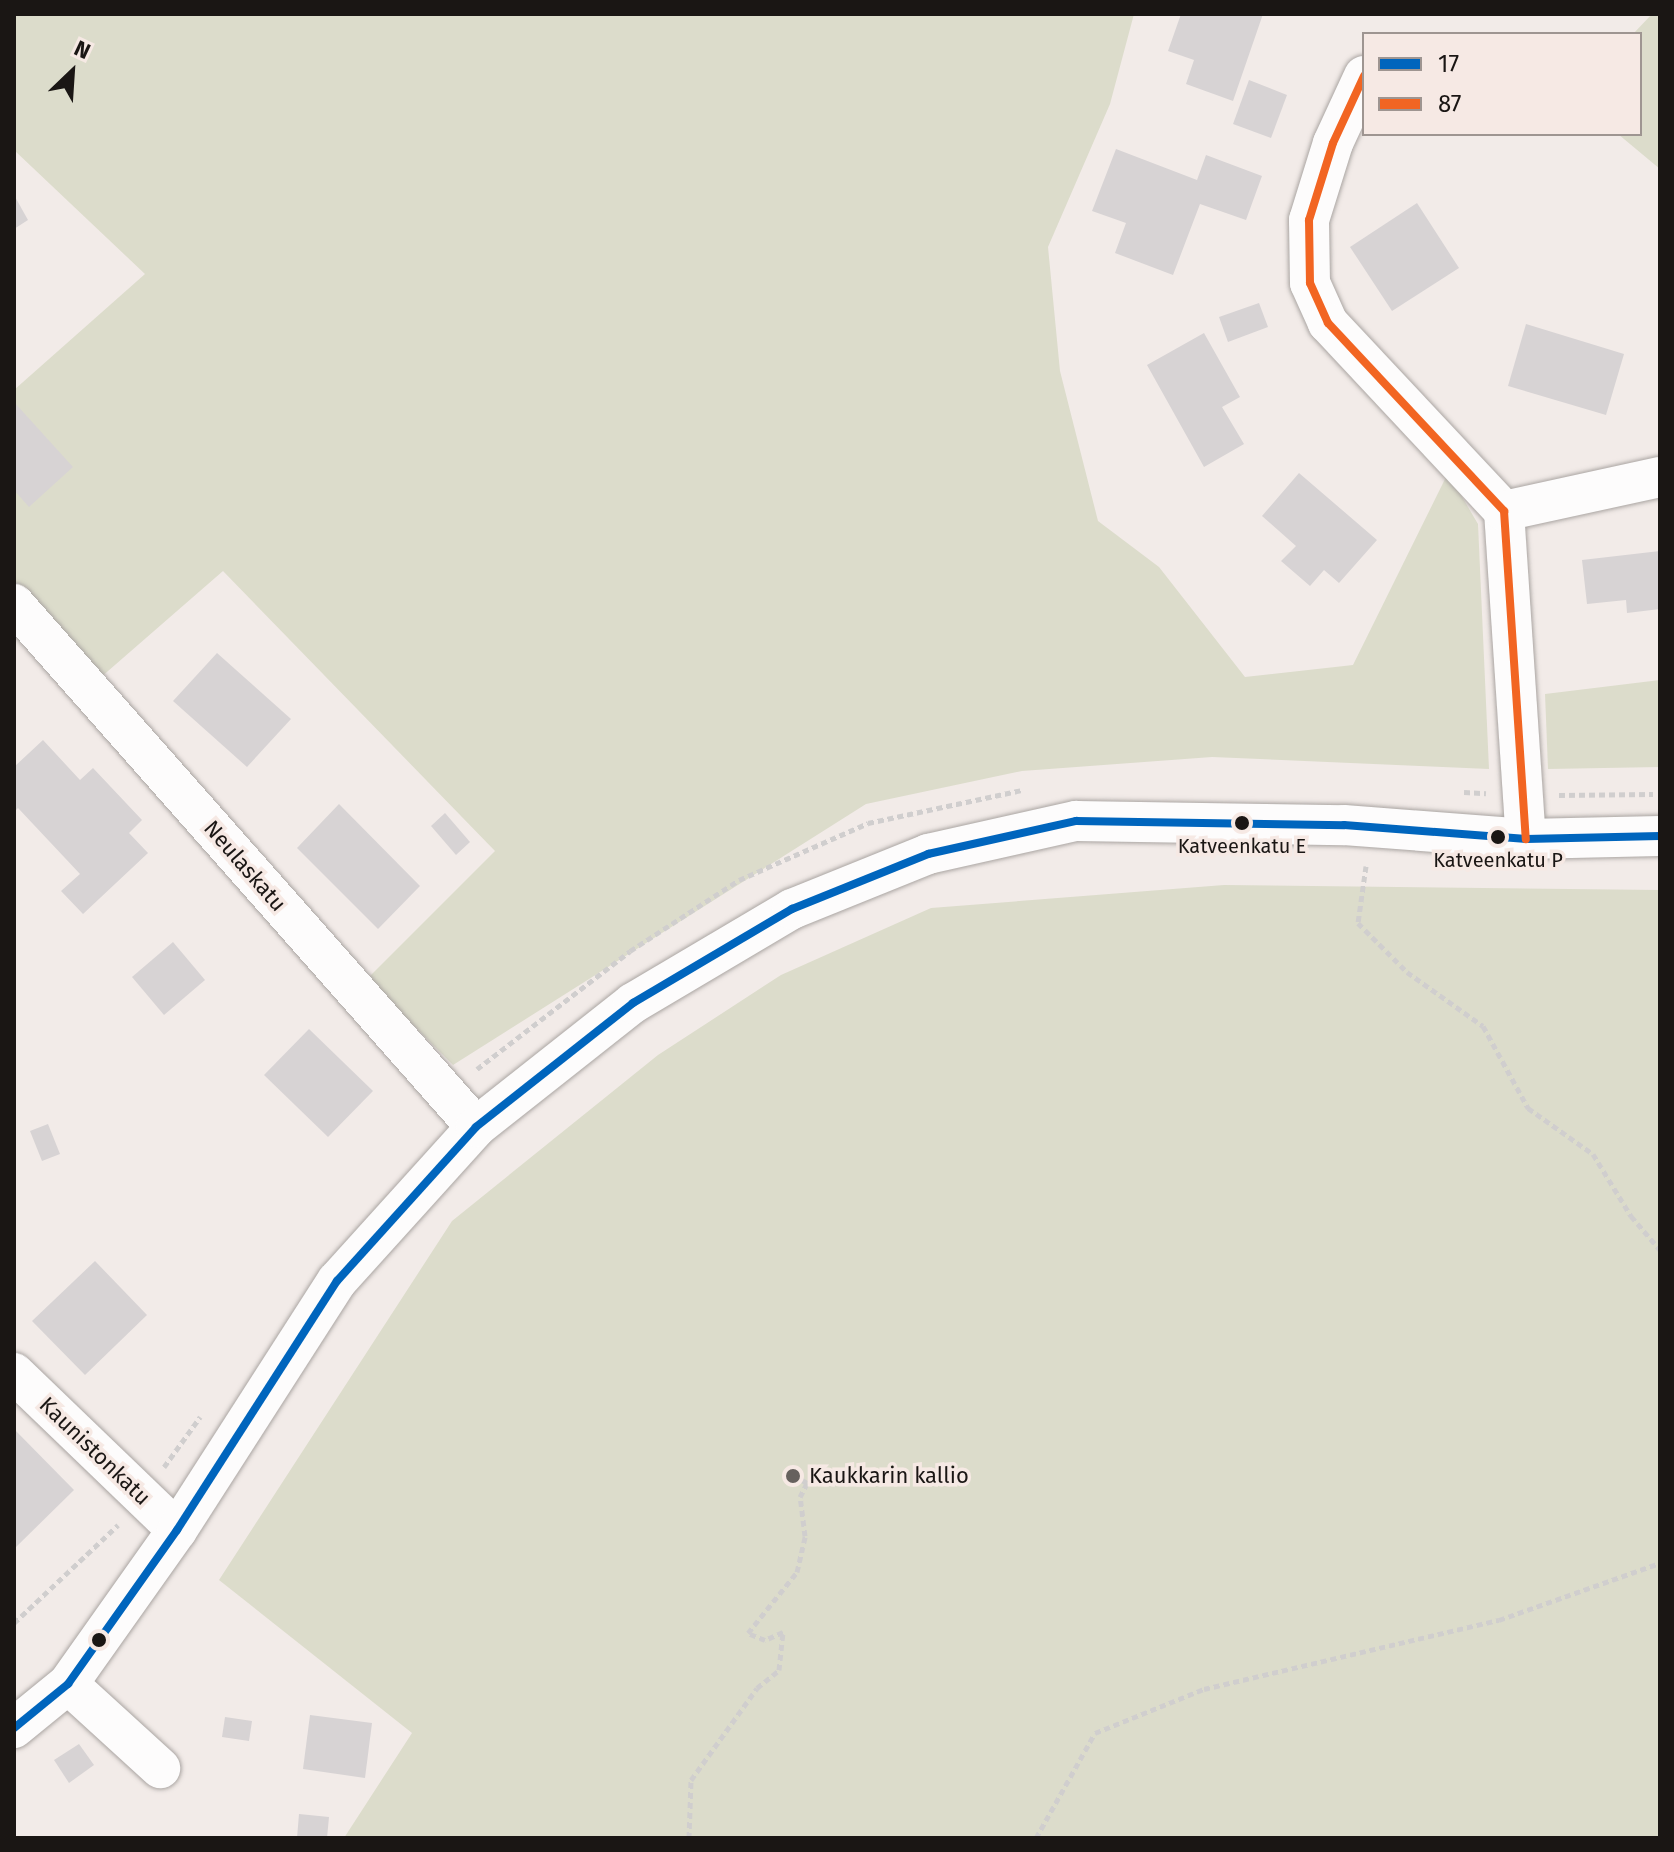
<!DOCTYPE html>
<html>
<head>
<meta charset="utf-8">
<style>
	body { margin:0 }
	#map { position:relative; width:1674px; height:1852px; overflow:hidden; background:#f2ebe8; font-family:"Fira Sans",sans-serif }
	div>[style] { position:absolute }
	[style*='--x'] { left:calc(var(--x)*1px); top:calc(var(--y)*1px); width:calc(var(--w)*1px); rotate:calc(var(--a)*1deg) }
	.green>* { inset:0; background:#dcdccb }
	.building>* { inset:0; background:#d7d3d4 }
	.path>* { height:5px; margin-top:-2.5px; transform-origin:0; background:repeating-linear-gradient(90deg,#d0cece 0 6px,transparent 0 10px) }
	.roads { filter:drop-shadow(0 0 2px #aaa5a2) drop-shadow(0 0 2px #aaa5a2) }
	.street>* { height:40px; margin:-20px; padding:0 20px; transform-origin:20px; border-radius:20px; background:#fdfcfc }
	.bus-1>* { height:8px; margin:-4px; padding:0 4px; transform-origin:4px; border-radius:4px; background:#0065bd }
	.bus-2>* { height:8px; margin:-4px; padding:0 4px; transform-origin:4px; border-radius:4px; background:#f26522 }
	.dots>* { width:22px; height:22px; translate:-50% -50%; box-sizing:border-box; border:4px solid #f6e9e4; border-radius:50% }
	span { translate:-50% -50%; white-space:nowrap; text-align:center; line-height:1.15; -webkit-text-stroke:7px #f6e9e4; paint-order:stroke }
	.bus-label { font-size:20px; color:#1a1614 }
	.street-label { font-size:22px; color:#1a1614 }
	.poi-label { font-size:22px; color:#1a1614 }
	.left { translate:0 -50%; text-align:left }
	.frame { position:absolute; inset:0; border:16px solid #1a1614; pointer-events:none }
	.legend { position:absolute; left:1362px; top:32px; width:280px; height:104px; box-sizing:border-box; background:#f6e9e4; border:2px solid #9e9591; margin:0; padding:10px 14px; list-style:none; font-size:24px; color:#1a1614 }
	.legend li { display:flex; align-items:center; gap:16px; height:40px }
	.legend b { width:40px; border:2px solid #9e9591 }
	.north { position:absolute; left:32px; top:32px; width:80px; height:80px; -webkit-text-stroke:6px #f6e9e4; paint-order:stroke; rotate:25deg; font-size:22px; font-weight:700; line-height:32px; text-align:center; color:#1a1614 }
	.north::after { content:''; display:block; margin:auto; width:28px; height:36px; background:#1a1614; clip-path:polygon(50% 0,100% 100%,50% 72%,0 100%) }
</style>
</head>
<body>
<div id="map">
	<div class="green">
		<i style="clip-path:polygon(14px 14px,1134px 14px,1110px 104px,1048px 247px,1060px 371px,1098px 521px,1159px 567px,1245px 677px,1353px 665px,1448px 473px,1478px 524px,1489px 769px,1212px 757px,1022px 771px,866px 804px,453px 1065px,367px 979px,495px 851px,223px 571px,100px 678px,14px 580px,14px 390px,145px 274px,14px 150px)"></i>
		<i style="clip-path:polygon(1652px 14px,1660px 14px,1660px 169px,1618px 134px,1640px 134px,1640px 34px,1633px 34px)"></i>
		<i style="clip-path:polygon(1660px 680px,1660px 767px,1548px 769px,1545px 694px)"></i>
		<i style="clip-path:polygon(1224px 885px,1660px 890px,1660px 1838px,344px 1838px,412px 1733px,219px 1580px,452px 1221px,658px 1055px,781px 975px,931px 908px)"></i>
	</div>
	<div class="building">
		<i style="clip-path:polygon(1181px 14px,1263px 14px,1233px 101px,1186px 84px,1194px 60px,1168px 51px)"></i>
		<i style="clip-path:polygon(1249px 80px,1287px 95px,1271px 138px,1233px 124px)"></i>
		<i style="clip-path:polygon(1116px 149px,1197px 180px,1206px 155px,1262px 176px,1246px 220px,1200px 204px,1173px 275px,1115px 253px,1126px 223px,1092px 211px)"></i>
		<i style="clip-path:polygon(14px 195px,28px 220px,14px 229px)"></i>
		<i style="clip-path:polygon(1417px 203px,1459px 268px,1392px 311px,1350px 247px)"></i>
		<i style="clip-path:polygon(1259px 303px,1268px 327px,1228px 342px,1219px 317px)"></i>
		<i style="clip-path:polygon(1526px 324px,1624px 354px,1606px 415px,1508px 386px)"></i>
		<i style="clip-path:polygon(1204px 333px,1240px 397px,1222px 407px,1244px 444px,1204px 467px,1147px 365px)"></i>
		<i style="clip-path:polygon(14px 402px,73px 467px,29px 507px,14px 490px)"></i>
		<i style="clip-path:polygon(1299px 473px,1377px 540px,1339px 583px,1324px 570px,1310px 586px,1281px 561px,1296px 546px,1262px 516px)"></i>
		<i style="clip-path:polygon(1660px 551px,1660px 609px,1627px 613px,1626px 600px,1587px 604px,1582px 560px)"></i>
		<i style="clip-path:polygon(217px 653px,291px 719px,247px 767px,173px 701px)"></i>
		<i style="clip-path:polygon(43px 740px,80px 780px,93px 768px,142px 820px,129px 833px,148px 853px,83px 914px,61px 891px,80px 874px,18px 808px,14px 812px,14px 767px)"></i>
		<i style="clip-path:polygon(339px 804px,420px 886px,378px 929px,297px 848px)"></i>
		<i style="clip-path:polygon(445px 813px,470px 842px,456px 855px,431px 826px)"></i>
		<i style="clip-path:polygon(173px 942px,205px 980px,164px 1015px,132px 977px)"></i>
		<i style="clip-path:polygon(309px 1029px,373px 1091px,328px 1137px,264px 1075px)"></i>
		<i style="clip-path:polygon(48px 1124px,60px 1154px,42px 1161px,30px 1131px)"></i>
		<i style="clip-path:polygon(95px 1261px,147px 1315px,85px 1375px,32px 1321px)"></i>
		<i style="clip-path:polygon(14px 1429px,74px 1490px,14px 1549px)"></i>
		<i style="clip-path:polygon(310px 1715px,372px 1723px,365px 1778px,303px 1769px)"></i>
		<i style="clip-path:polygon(225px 1717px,252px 1721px,249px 1741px,222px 1737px)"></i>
		<i style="clip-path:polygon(79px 1744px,94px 1765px,69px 1783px,54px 1760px)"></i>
		<i style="clip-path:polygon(299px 1814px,329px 1817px,327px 1838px,297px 1838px)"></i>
	</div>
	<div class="path">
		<i style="--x:1464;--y:792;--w:22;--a:3"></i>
		<i style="--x:1559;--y:795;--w:94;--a:-0.6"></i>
		<i style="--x:1366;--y:866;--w:58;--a:98"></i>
		<i style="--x:1358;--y:923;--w:69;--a:45"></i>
		<i style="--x:1407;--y:972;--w:93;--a:35.4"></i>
		<i style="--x:1483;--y:1026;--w:94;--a:61.2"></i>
		<i style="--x:1528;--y:1108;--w:80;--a:35.3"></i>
		<i style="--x:1593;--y:1154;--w:73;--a:58.5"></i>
		<i style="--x:1631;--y:1216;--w:45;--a:49.5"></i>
		<i style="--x:477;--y:1069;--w:193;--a:-37.6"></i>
		<i style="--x:630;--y:951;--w:130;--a:-33.1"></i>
		<i style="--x:739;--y:880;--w:141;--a:-23.8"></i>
		<i style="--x:868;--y:823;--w:157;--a:-12.1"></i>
		<i style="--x:164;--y:1467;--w:62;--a:-54.2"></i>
		<i style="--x:14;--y:1623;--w:143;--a:-43.3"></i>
		<i style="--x:689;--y:1838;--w:58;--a:-88"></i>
		<i style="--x:691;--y:1780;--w:113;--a:-54.3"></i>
		<i style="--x:757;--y:1688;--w:28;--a:-39"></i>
		<i style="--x:779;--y:1670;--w:38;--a:-84"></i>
		<i style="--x:783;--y:1632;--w:20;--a:156"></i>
		<i style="--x:765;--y:1640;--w:18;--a:-158"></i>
		<i style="--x:748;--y:1633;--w:78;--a:-51.2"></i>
		<i style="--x:797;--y:1572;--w:37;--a:-77"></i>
		<i style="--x:805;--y:1536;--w:39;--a:-97"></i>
		<i style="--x:800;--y:1497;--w:16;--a:-63"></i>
		<i style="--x:807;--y:1483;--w:21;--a:-149"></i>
		<i style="--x:1036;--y:1838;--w:120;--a:-60.7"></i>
		<i style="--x:1095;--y:1733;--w:118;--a:-22"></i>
		<i style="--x:1204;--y:1689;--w:303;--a:-13.2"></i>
		<i style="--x:1499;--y:1620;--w:171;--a:-19.5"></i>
	</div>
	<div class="roads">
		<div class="street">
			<i style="--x:1364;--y:76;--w:74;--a:114.8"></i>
			<i style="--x:1333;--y:143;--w:81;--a:107.3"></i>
			<i style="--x:1309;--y:220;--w:63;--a:89.1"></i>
			<i style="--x:1310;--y:283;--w:44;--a:65.8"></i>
			<i style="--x:1328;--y:323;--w:258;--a:46.9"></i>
			<i style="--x:1504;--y:511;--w:329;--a:86.2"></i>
			<i style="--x:1504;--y:511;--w:160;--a:-12.3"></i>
			<i style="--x:14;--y:604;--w:698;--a:48.54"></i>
			<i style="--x:14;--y:1373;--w:226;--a:43.9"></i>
			<i style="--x:68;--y:1684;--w:125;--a:42.4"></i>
			<i style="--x:14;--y:1728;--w:70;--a:-39.2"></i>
			<i style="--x:68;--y:1684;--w:189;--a:-54.7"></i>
			<i style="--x:177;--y:1530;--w:296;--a:-57.3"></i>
			<i style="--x:337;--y:1281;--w:207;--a:-47.9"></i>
			<i style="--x:476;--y:1127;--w:200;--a:-38.3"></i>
			<i style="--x:633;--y:1003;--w:185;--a:-30.6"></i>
			<i style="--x:792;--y:909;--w:147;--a:-22"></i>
			<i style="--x:928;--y:854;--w:152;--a:-12.6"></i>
			<i style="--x:1076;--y:821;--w:268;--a:0.9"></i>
			<i style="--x:1344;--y:825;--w:183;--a:4.4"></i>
			<i style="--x:1526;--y:839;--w:134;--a:-1.3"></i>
		</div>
	</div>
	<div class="bus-1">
		<i style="--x:14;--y:1728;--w:70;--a:-39.2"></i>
		<i style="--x:68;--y:1684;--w:189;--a:-54.7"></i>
		<i style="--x:177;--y:1530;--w:296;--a:-57.3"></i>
		<i style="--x:337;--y:1281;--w:207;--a:-47.9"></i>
		<i style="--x:476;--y:1127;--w:200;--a:-38.3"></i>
		<i style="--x:633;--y:1003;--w:185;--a:-30.6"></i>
		<i style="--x:792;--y:909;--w:147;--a:-22"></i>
		<i style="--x:928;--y:854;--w:152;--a:-12.6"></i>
		<i style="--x:1076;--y:821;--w:268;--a:0.9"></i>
		<i style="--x:1344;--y:825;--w:183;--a:4.4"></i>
		<i style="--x:1526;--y:839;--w:134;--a:-1.3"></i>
	</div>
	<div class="bus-2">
		<i style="--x:1364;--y:76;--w:74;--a:114.8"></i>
		<i style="--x:1333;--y:143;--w:81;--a:107.3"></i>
		<i style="--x:1309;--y:220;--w:63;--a:89.1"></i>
		<i style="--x:1310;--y:283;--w:44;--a:65.8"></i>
		<i style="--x:1328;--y:323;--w:258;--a:46.9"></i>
		<i style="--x:1504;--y:511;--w:329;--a:86.2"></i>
	</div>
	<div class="dots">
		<i style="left:1242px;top:823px;background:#1a1614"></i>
		<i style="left:1498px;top:837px;background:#1a1614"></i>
		<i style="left:793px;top:1476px;background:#66615e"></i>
		<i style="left:99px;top:1640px;background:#1a1614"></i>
	</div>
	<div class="bus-label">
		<span style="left:1242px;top:846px">Katveenkatu E</span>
		<span style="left:1498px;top:860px">Katveenkatu P</span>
	</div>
	<div class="street-label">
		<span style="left:245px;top:866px;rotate:49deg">Neulaskatu</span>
		<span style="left:95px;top:1451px;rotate:44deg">Kaunistonkatu</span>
	</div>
	<div class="poi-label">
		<span class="left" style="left:809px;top:1476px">Kaukkarin kallio</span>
	</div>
	<div class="frame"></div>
	<ul class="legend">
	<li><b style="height:10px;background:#0065bd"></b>17</li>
	<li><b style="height:10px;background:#f26522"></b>87</li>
	</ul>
	<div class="north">N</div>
</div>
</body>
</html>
